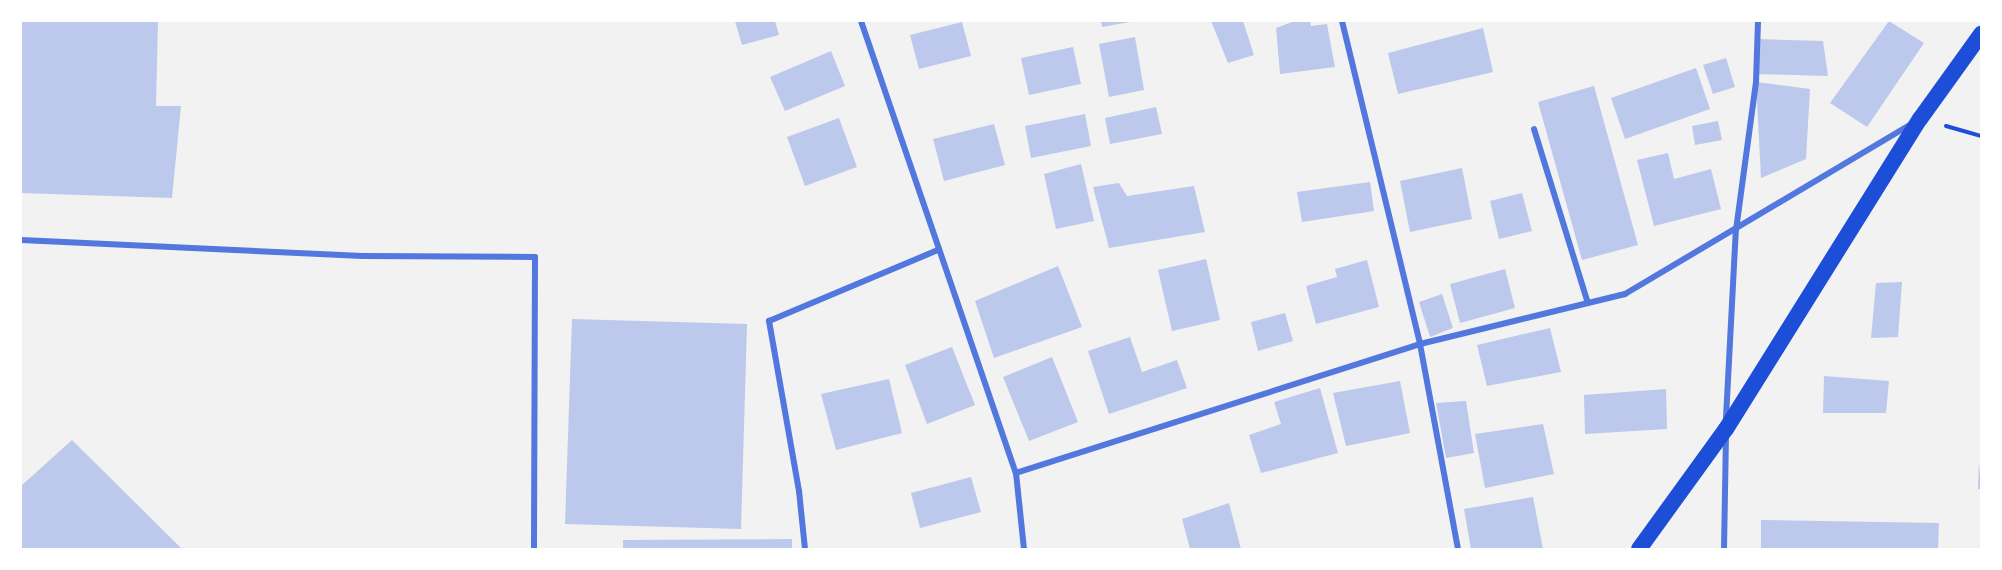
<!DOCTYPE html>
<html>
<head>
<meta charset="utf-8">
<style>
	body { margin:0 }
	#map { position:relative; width:2002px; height:570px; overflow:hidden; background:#f2f2f2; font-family:"Archivo Narrow",sans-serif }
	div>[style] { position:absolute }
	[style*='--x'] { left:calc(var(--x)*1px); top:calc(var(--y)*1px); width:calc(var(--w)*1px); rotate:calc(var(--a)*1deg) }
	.building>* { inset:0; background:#bdc9ec }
	.path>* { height:4px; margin:-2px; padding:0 2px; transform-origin:2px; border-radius:2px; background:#1d4ed8 }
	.minor>* { height:6px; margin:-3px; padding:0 3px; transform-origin:3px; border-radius:3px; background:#5277de }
	.trunk>* { height:16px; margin:-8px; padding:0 8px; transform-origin:8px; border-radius:8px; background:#1d4ed8 }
	span { translate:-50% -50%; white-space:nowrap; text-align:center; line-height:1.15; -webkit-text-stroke:6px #fff; paint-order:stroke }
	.frame { position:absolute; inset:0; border:22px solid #fff; pointer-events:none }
</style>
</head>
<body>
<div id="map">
	<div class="building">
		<i style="clip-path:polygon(21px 21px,158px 21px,156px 106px,181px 106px,172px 198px,21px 193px)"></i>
		<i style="clip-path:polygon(735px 21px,775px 21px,779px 35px,742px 45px)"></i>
		<i style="clip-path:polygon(1101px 21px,1129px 21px,1130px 22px,1102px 27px)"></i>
		<i style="clip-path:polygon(1211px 21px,1243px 21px,1254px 55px,1228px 63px)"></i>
		<i style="clip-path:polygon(1295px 21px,1310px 21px,1311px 26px,1327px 24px,1335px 67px,1280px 74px,1276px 28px)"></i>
		<i style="clip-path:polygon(1889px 21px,1924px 43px,1867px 127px,1830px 103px)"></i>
		<i style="clip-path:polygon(962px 22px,971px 56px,919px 69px,910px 35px)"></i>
		<i style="clip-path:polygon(1483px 28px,1493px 72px,1398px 94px,1388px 53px)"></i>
		<i style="clip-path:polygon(1135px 37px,1144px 90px,1109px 97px,1099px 44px)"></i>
		<i style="clip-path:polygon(1757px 39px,1823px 41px,1828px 76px,1756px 74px)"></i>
		<i style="clip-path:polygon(1073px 47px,1081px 84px,1029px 95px,1021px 58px)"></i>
		<i style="clip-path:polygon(831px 51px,845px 86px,785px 111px,770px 77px)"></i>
		<i style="clip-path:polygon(1726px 58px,1735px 87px,1713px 94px,1703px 65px)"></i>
		<i style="clip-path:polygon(1696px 68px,1710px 109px,1625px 139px,1611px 98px)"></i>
		<i style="clip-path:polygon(1756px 82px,1810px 89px,1806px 159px,1761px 178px)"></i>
		<i style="clip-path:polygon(1594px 86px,1638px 245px,1582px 260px,1538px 102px)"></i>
		<i style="clip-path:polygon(1156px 107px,1162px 134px,1110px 144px,1105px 118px)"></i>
		<i style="clip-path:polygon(1085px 114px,1091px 146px,1031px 158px,1025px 126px)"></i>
		<i style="clip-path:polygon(839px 118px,857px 167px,805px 186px,787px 137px)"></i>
		<i style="clip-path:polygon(1718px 121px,1722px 140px,1695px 145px,1692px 126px)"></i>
		<i style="clip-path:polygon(994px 124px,1005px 165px,944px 181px,933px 139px)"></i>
		<i style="clip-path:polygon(1668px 153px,1674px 179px,1711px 169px,1721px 209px,1654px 226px,1637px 160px)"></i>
		<i style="clip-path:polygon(1081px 164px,1094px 221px,1056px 229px,1044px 174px)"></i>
		<i style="clip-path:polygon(1462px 168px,1472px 219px,1410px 232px,1400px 181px)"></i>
		<i style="clip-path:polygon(1370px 182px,1374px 211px,1302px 222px,1297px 192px)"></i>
		<i style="clip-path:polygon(1119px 183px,1127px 196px,1194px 186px,1205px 232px,1109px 248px,1093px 187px)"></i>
		<i style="clip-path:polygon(1522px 193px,1532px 231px,1499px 239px,1490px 201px)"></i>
		<i style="clip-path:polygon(1206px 259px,1220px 320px,1172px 331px,1158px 270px)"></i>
		<i style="clip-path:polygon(1367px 260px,1379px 307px,1316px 324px,1306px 286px,1337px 277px,1335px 269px)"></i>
		<i style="clip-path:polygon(1058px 266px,1082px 327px,994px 358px,975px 301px)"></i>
		<i style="clip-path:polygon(1505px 269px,1515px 308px,1460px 323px,1450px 284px)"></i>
		<i style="clip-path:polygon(1902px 282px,1898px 337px,1871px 338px,1876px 283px)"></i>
		<i style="clip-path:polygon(1442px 294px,1453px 328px,1430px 337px,1419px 302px)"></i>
		<i style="clip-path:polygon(1285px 313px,1293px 341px,1258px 351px,1251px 322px)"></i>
		<i style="clip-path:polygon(572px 319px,747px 324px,741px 529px,565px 524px)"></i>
		<i style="clip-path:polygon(1550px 328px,1561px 372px,1487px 386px,1477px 345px)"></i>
		<i style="clip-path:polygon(1130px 337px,1142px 372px,1177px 360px,1187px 388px,1109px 414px,1088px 351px)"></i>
		<i style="clip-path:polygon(952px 347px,975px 405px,927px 424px,905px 365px)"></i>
		<i style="clip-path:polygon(1052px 357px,1078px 422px,1029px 441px,1003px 377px)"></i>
		<i style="clip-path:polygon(1824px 376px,1889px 381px,1886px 413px,1823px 413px)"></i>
		<i style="clip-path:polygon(889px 379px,902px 433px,836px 450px,821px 394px)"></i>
		<i style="clip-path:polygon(1400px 381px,1410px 433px,1346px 446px,1333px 393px)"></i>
		<i style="clip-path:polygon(1320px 388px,1338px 453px,1261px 473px,1249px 435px,1281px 424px,1274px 402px)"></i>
		<i style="clip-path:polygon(1666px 389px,1667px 429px,1585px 434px,1584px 395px)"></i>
		<i style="clip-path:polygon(1466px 401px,1474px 453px,1446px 458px,1436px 403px)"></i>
		<i style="clip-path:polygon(1543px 424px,1554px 474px,1485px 488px,1475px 434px)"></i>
		<i style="clip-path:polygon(72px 440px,182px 549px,21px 549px,21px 486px)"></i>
		<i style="clip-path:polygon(1979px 462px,1981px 489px,1978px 489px)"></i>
		<i style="clip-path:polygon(971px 477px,981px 512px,920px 528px,911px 493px)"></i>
		<i style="clip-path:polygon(1533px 497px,1543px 549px,1471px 549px,1464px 509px)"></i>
		<i style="clip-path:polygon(1229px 503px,1241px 549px,1190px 549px,1182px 519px)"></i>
		<i style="clip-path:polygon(1761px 520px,1939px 523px,1938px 549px,1761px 549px)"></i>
		<i style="clip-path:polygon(792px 539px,792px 549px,623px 549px,623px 540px)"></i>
	</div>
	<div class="path">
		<i style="--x:1946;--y:126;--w:36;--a:16"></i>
	</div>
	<div class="minor">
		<i style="--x:861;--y:21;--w:478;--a:71.1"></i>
		<i style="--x:1016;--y:473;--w:76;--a:84"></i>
		<i style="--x:1342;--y:21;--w:332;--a:76.4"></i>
		<i style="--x:1420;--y:344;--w:208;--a:79.5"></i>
		<i style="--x:1534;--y:129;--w:182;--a:72.8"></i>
		<i style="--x:21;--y:240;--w:342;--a:2.7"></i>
		<i style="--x:363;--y:256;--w:172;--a:0.3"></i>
		<i style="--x:535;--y:257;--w:292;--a:90.2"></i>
		<i style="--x:1726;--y:418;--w:188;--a:-87"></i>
		<i style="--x:1736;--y:230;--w:149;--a:-82.3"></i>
		<i style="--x:1756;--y:82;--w:61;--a:-88.1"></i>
		<i style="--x:1016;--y:473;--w:424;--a:-17.7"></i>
		<i style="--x:1420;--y:344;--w:211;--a:-13.7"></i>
		<i style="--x:1625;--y:294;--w:333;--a:-30.7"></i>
		<i style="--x:805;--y:549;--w:58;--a:-95.9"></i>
		<i style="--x:799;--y:491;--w:173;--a:-100"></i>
		<i style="--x:769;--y:321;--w:183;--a:-22.8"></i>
		<i style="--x:1724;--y:549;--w:112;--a:-89"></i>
	</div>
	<div class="trunk">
		<i style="--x:1639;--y:549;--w:148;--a:-54.1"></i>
		<i style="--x:1726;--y:429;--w:366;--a:-58"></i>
		<i style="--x:1920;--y:119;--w:105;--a:-54.3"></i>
	</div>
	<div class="frame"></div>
</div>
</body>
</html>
